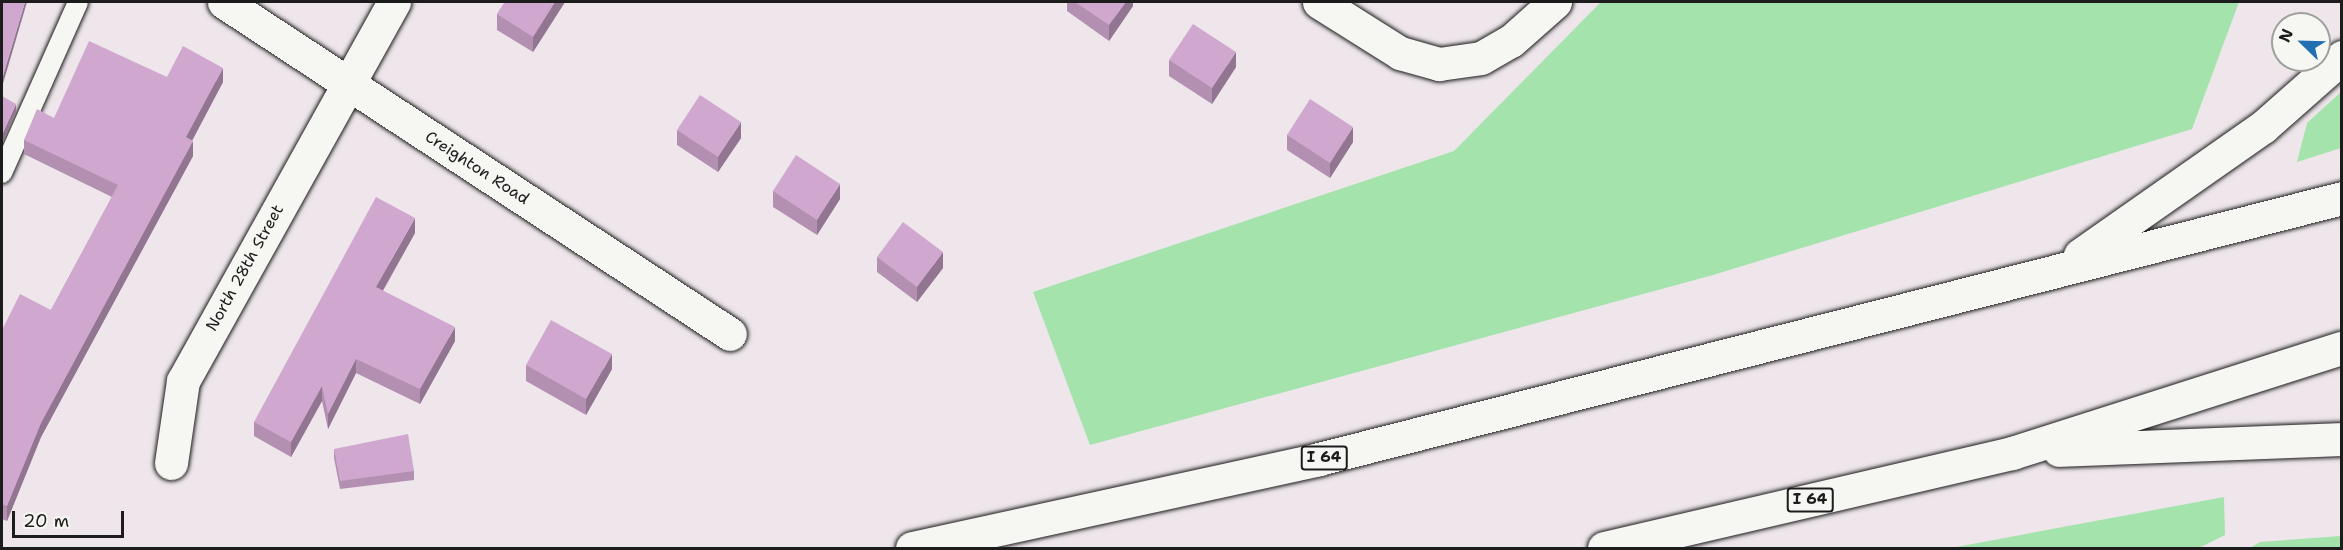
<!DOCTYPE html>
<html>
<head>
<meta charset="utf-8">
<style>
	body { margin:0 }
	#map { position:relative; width:2343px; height:550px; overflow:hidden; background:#eee6eb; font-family:"Shantell Sans",sans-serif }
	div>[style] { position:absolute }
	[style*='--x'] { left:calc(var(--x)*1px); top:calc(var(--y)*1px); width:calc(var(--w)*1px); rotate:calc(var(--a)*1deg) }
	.green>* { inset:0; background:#a4e3ac }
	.roads { filter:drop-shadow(0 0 2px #1c1c1c) drop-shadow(0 0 2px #1c1c1c) }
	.lane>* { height:20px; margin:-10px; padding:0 10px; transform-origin:10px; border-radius:10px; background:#f6f6f2 }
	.street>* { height:33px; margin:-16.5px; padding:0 16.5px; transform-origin:16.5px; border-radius:16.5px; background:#f6f6f2 }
	.highway>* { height:33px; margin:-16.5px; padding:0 16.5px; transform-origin:16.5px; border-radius:16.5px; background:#f6f6f2 }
	.wall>* { inset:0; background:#b390b2 }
	.shaded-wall>* { inset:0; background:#927691 }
	.building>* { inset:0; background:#d0a8cf }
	span { translate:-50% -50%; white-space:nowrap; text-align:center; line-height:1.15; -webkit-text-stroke:4.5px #f6f6f2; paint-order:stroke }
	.shield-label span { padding:2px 4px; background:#f6f6f2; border:2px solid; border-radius:4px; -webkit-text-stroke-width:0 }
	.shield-label { font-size:15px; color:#1c1c1c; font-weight:700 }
	.street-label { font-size:16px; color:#1c1c1c }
	.frame { position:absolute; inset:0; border:3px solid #1c1c1c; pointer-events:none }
	.north { position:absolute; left:2271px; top:12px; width:60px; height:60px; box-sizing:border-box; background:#f6f6f2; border:2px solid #9f9f9c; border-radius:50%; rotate:293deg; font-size:16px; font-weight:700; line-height:24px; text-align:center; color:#1c1c1c }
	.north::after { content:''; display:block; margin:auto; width:21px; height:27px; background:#1f6fb2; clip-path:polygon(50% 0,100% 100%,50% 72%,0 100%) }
	.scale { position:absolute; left:12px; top:511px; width:112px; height:27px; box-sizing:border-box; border:3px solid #1c1c1c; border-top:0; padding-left:8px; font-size:18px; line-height:21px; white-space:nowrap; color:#1c1c1c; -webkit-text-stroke:4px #f6f6f2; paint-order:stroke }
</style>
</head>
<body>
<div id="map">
	<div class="green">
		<i style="clip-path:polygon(1601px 2px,2239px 2px,2192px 129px,1713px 275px,1090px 445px,1033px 292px,1454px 151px)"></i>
		<i style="clip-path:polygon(2341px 92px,2341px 148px,2297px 162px,2307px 123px)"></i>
		<i style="clip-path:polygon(2224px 497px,2225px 535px,2199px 548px,1951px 548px)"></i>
		<i style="clip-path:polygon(2341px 536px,2341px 548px,2250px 548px,2260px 542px)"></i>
	</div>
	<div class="roads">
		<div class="lane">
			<i style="--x:2;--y:173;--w:187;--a:-66"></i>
		</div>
		<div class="street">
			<i style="--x:224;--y:2;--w:605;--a:33.27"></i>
			<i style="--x:1319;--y:2;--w:96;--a:32.2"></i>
			<i style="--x:1400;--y:53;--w:41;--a:15.8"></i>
			<i style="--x:1439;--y:64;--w:42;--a:-8.1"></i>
			<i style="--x:1481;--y:58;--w:34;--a:-30"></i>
			<i style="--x:1511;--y:41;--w:59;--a:-41.6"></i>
			<i style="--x:171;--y:463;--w:83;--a:-81.7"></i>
			<i style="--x:183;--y:381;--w:434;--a:-60.9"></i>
		</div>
		<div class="highway">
			<i style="--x:2080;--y:255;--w:223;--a:-35"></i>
			<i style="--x:2263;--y:127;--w:106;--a:-41.5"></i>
			<i style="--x:2059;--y:450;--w:283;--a:-2.2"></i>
			<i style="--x:912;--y:548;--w:417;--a:-12.3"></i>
			<i style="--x:1319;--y:459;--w:1056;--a:-14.31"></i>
			<i style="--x:1604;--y:548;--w:419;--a:-13.1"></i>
			<i style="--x:2012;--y:453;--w:346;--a:-17.7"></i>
		</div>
	</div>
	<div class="wall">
		<i style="clip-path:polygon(505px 2px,565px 2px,533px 52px,497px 30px,497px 14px)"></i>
		<i style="clip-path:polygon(1067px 2px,1133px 2px,1133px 6px,1109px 41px,1067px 11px)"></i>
		<i style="clip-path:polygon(1169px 60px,1236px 67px,1212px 104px,1169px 76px)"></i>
		<i style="clip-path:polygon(167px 77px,223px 82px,192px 141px,193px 156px,41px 437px,7px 521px,2px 519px,2px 330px,51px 310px,112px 197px,24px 154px,24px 140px,54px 118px)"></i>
		<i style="clip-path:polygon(677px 130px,741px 138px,718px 172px,677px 145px)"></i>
		<i style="clip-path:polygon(1287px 135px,1353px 142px,1330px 178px,1287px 150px)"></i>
		<i style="clip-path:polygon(773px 191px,840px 199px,817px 235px,773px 207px)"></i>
		<i style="clip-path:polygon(415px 233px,383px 291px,455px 341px,420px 404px,356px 373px,328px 429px,322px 401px,291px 457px,254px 436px,254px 422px)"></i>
		<i style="clip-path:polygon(877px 257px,943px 268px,917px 302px,877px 272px)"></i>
		<i style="clip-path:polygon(526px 365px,612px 369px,586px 415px,526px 381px)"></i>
		<i style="clip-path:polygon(334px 449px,414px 471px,414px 480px,340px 489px,334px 458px)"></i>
	</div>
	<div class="shaded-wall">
		<i style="clip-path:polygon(25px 2px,27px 2px,2px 87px,2px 79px)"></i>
		<i style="clip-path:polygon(555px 2px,565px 2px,533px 52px,533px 37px)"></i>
		<i style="clip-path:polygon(1126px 2px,1133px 2px,1133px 6px,1109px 41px,1109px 25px)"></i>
		<i style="clip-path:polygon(1236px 52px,1236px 67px,1212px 104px,1212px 88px)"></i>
		<i style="clip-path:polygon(223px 68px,223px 82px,186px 152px,186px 137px)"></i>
		<i style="clip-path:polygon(16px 104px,16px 112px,2px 144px,2px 135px)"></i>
		<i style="clip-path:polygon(741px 122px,741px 138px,718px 172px,718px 157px)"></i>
		<i style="clip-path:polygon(1353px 127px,1353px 142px,1330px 178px,1330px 163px)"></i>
		<i style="clip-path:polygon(193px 141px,193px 156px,41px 437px,7px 521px,7px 506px,41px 423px)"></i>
		<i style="clip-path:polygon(840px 184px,840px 199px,817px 235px,817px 220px)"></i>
		<i style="clip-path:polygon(415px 218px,415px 233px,376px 302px,376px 287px)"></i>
		<i style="clip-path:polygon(943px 252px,943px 268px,917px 302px,917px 287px)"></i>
		<i style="clip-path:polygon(455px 327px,455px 341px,420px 404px,420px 389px)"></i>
		<i style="clip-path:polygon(612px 354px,612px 369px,586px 415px,586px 399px)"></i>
		<i style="clip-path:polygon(356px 359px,356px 373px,328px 429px,328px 414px)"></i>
		<i style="clip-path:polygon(322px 386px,322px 401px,291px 457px,291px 442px)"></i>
	</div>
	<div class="building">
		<i style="clip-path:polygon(2px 2px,25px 2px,2px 79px)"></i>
		<i style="clip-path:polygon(505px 2px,555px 2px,533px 37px,497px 14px)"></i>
		<i style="clip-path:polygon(1075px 2px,1126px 2px,1109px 25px)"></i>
		<i style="clip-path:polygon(1193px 24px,1236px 52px,1212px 88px,1169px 60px)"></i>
		<i style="clip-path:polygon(89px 41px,167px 77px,183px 46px,223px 68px,186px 137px,193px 141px,41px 423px,7px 506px,2px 504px,2px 330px,20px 294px,51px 310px,118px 185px,24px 140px,37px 109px,54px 118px)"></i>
		<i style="clip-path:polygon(700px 95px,741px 122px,718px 157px,677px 130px)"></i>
		<i style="clip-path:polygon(2px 96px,16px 104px,2px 135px)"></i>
		<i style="clip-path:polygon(1310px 99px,1353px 127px,1330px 163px,1287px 135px)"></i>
		<i style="clip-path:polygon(796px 155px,840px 184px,817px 220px,773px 191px)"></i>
		<i style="clip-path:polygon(376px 197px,415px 218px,376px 287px,455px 327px,420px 389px,356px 359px,328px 414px,322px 386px,291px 442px,254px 422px)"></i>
		<i style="clip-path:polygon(903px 222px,943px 252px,917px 287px,877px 257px)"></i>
		<i style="clip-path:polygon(551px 320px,612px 354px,586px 399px,526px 365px)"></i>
		<i style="clip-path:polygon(408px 434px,414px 471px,340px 481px,334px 449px)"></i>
	</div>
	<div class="shield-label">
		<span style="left:1324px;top:458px">I 64</span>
		<span style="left:1810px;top:500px">I 64</span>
	</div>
	<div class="street-label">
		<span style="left:477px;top:168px;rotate:33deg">Creighton Road</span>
		<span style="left:245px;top:268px;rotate:-61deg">North 28th Street</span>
	</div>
	<div class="frame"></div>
	<div class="north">N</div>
	<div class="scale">20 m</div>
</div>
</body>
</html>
